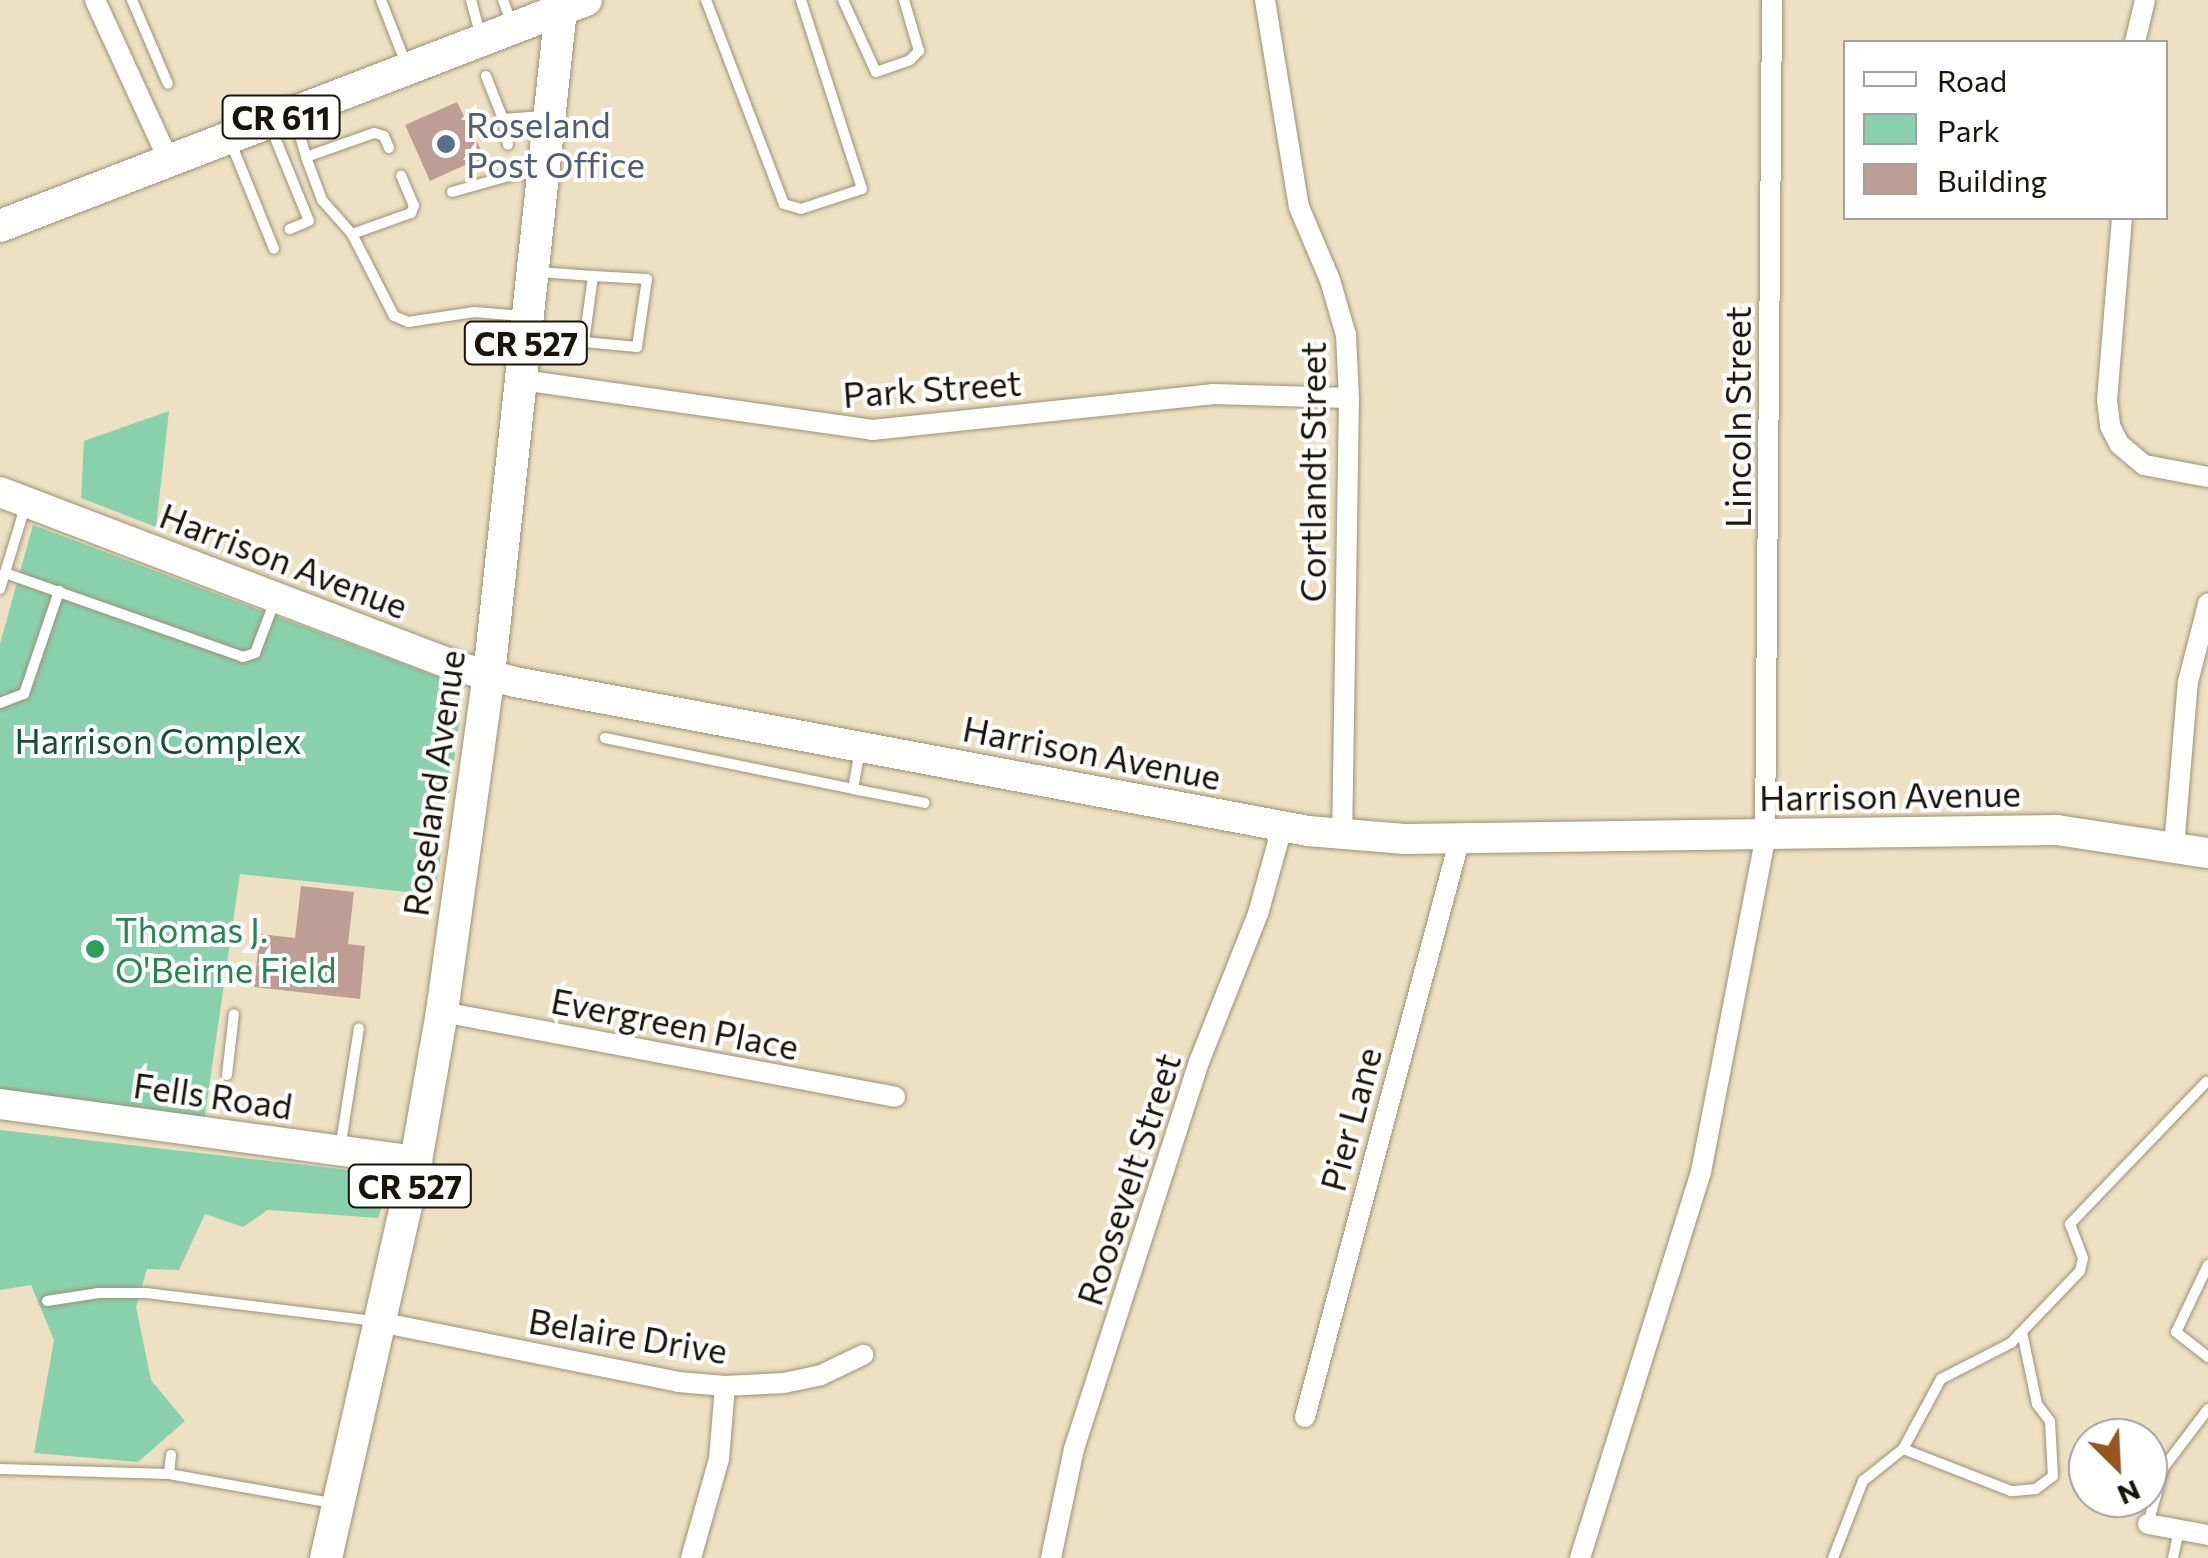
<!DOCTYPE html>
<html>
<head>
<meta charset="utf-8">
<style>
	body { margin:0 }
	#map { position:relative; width:2208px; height:1558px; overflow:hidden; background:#eee1c3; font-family:Commissioner,sans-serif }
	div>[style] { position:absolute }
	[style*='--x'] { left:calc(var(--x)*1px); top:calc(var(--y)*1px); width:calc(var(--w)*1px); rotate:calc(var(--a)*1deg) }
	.green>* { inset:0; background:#88d1ac }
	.building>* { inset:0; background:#be9d94 }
	.roads { filter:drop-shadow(0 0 2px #9d9075) drop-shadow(0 0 2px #9d9075) }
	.lane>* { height:10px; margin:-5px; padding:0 5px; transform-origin:5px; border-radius:5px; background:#fff }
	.street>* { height:20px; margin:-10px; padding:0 10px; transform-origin:10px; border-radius:10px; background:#fff }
	.secondary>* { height:30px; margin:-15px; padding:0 15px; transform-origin:15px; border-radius:15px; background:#fff }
	.primary>* { height:32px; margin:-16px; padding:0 16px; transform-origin:16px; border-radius:16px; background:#fff }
	.dots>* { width:28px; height:28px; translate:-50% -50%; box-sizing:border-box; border:5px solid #fff; border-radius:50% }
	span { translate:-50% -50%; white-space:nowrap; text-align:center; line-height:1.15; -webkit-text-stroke:8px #fff; paint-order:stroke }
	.shield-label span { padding:2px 8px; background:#fff; border:2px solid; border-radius:8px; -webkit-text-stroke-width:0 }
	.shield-label { font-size:32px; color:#181409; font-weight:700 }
	.service-label { font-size:35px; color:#4e5e75 }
	.left { translate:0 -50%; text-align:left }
	.street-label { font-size:35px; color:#181409 }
	.park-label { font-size:35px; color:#135037 }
	.leisure-label { font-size:35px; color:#27864d }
	.legend { position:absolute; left:1843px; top:40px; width:325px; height:180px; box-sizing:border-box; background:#fff; border:2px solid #a3a19d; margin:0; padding:12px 18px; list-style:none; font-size:30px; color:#181409 }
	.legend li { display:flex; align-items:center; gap:20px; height:50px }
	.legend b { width:50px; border:2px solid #a3a19d }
	.north { position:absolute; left:2068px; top:1418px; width:100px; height:100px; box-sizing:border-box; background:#fff; border:2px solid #a3a19d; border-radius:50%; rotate:156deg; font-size:28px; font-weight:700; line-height:40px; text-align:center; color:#181409 }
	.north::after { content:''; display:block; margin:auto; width:35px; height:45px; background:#96561f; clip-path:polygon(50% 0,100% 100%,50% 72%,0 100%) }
</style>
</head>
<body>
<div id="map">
	<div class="green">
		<i style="clip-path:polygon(169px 411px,156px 527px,81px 498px,84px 441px)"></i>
		<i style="clip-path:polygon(33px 525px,449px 681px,459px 685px,463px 696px,435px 895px,240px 874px,204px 1122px,0 1096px,0 644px)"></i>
		<i style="clip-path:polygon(0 1130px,357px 1171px,392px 1180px,378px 1218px,268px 1210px,243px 1227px,205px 1214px,179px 1270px,147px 1269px,136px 1307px,151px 1380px,185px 1421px,138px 1462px,34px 1453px,54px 1340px,31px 1285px,0 1290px)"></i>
	</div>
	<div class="building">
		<i style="clip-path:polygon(457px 102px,487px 162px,468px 171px,465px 165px,430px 181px,405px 125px)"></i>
		<i style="clip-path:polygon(301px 886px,354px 892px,348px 944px,365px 946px,360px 999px,254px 987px,260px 934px,295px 938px)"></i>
	</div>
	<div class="roads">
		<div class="lane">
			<i style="--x:132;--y:0;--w:91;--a:66.8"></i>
			<i style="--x:381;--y:0;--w:69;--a:68.7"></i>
			<i style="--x:471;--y:0;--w:35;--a:75"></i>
			<i style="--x:503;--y:0;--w:23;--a:70"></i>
			<i style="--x:706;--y:0;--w:218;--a:69.1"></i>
			<i style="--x:784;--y:204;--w:18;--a:16"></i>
			<i style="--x:801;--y:209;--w:64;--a:-18.2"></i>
			<i style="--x:862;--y:189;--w:199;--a:-107.9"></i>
			<i style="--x:843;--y:0;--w:79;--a:65.4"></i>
			<i style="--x:876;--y:72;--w:36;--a:-19"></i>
			<i style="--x:910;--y:60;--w:13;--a:-45"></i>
			<i style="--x:919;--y:51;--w:53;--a:-106.4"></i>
			<i style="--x:486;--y:76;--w:46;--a:68.4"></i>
			<i style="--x:503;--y:119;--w:40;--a:-4.3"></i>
			<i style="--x:295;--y:118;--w:41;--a:74.2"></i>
			<i style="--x:503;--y:119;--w:26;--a:79"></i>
			<i style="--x:271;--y:128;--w:100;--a:67.8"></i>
			<i style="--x:309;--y:221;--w:21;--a:157"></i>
			<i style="--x:231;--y:143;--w:114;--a:67.9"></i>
			<i style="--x:389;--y:148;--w:13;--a:-113"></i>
			<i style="--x:384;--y:136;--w:10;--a:-163"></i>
			<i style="--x:374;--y:133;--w:72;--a:160.6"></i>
			<i style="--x:306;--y:157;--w:46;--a:69.6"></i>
			<i style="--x:322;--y:200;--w:45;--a:48.6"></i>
			<i style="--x:352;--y:234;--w:63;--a:-19.6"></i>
			<i style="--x:411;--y:213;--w:8;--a:-67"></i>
			<i style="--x:414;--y:206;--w:33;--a:-113"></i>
			<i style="--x:452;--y:192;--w:62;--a:-15.8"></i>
			<i style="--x:512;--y:175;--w:25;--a:-5"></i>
			<i style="--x:352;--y:234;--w:92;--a:62.9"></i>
			<i style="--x:394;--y:316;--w:15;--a:23"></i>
			<i style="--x:408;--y:322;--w:67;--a:-8.6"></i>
			<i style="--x:474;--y:312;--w:49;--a:4.7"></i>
			<i style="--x:539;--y:272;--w:54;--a:4.2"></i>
			<i style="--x:593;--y:276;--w:54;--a:3.2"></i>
			<i style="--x:647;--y:279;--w:69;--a:98.4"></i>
			<i style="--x:637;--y:347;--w:53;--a:-174.6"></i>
			<i style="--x:584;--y:342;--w:67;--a:-82.2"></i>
			<i style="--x:5;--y:573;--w:252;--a:19.4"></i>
			<i style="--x:243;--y:657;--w:13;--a:-18"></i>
			<i style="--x:255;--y:653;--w:53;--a:-69.2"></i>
			<i style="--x:0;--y:589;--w:89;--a:-73"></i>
			<i style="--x:0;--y:703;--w:26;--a:-21"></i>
			<i style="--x:24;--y:694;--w:109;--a:-71.2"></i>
			<i style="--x:605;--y:738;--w:253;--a:11.6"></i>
			<i style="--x:853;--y:789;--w:39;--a:-80"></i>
			<i style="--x:853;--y:789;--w:73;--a:11"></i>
			<i style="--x:227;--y:1075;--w:61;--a:-83.5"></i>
			<i style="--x:340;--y:1149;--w:122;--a:-81.1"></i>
			<i style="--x:2208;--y:1265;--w:74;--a:115.5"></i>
			<i style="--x:2176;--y:1332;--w:41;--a:38"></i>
			<i style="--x:47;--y:1301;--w:52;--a:-8.9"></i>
			<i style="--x:98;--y:1293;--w:48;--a:0"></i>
			<i style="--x:146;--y:1293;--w:229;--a:7"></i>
			<i style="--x:2022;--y:1332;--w:74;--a:78.2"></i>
			<i style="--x:2037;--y:1404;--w:21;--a:53"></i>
			<i style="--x:2050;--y:1421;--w:55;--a:86.9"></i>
			<i style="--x:2053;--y:1476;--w:21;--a:143"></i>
			<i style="--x:2036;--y:1489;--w:25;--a:175"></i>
			<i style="--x:2011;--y:1491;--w:116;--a:-158.7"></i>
			<i style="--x:1903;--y:1449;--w:80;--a:-61.5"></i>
			<i style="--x:1941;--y:1379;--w:79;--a:-27.2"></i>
			<i style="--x:2011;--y:1343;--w:100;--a:-46.2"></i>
			<i style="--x:2080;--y:1271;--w:13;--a:-77"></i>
			<i style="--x:2083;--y:1258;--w:36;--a:-111"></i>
			<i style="--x:2070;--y:1224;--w:197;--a:-46.2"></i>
			<i style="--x:171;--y:1455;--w:19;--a:96"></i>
			<i style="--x:169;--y:1474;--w:166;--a:10.1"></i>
			<i style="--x:0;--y:1469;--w:169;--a:1.7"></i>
			<i style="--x:2148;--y:1524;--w:59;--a:-74.3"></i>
			<i style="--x:2164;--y:1467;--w:73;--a:-52.8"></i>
			<i style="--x:1833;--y:1558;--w:83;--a:-68.7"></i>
			<i style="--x:1863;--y:1481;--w:51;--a:-38.7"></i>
			<i style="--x:2173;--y:1558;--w:29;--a:-78"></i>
		</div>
		<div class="street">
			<i style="--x:95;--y:0;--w:177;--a:65.3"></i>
			<i style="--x:1265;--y:0;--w:210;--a:80.7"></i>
			<i style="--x:1299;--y:207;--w:79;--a:67"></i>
			<i style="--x:1330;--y:280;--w:57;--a:73.8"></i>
			<i style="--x:1346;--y:335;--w:63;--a:87.3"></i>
			<i style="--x:1349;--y:398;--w:437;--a:90.9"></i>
			<i style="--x:2135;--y:42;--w:43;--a:-76.6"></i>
			<i style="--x:2122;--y:218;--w:183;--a:94.7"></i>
			<i style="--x:2107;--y:400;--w:26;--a:83"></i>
			<i style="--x:2110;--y:426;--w:20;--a:63"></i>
			<i style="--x:2119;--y:444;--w:33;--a:40"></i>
			<i style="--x:2144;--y:465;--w:65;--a:10.6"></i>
			<i style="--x:522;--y:380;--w:354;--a:8.1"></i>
			<i style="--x:872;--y:430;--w:342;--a:-6"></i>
			<i style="--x:1212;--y:394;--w:137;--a:1.7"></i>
			<i style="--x:2174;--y:847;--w:166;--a:-85.2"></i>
			<i style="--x:2188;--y:682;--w:81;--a:-75.6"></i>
			<i style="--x:442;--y:1012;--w:461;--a:10.6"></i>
			<i style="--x:379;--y:1322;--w:305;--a:11.3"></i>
			<i style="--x:678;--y:1382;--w:47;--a:4.9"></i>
			<i style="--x:725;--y:1386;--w:59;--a:-2.9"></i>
			<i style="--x:784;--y:1383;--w:38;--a:-12"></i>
			<i style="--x:821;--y:1375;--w:47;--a:-25.5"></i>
			<i style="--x:1305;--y:1417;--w:599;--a:-75.01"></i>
			<i style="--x:2148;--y:1524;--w:61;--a:10.4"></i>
			<i style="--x:691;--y:1558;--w:103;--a:-74.2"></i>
			<i style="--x:719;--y:1459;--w:73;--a:-85.3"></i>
			<i style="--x:1051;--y:1558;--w:111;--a:-78.1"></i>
			<i style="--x:1074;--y:1449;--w:407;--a:-72.1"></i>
			<i style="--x:1199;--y:1062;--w:159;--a:-68.3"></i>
			<i style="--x:1258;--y:914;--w:75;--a:-74.5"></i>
			<i style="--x:1278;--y:842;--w:17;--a:-100"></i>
			<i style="--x:1580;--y:1558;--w:405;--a:-72.6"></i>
			<i style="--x:1701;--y:1172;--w:338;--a:-79.1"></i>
			<i style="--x:1765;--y:840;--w:840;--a:-89.52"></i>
		</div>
		<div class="secondary">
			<i style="--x:0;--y:492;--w:494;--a:20.9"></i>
			<i style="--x:462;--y:668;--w:55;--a:14.8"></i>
			<i style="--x:515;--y:682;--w:807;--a:10.64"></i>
			<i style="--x:1308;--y:831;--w:97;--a:4.7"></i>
			<i style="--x:1405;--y:839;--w:652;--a:-0.79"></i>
			<i style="--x:2057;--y:830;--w:153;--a:8.7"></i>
			<i style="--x:0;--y:1104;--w:420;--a:7.8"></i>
		</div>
		<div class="primary">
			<i style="--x:0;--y:226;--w:628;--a:-21.09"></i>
			<i style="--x:326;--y:1558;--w:407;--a:-77.2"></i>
			<i style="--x:416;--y:1161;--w:151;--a:-80.1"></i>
			<i style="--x:442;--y:1012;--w:340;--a:-82.1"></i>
			<i style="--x:489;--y:675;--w:670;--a:-83.83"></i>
		</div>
	</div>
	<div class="dots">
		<i style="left:446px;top:144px;background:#5c6f8a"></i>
		<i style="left:95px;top:949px;background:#2e9e5b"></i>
	</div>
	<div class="shield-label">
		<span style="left:281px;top:117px">CR 611</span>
		<span style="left:526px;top:343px">CR 527</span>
		<span style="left:410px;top:1186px">CR 527</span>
	</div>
	<div class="service-label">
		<span class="left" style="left:466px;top:144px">Roseland<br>Post Office</span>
	</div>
	<div class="street-label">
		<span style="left:932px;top:388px;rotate:-4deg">Park Street</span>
		<span style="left:1737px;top:417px;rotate:-90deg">Lincoln Street</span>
		<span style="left:1312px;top:472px;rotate:-90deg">Cortlandt Street</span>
		<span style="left:284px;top:560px;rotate:21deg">Harrison Avenue</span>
		<span style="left:1092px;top:752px;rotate:11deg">Harrison Avenue</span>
		<span style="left:433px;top:783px;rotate:-82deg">Roseland Avenue</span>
		<span style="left:1890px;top:795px;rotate:-1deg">Harrison Avenue</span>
		<span style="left:675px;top:1023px;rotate:11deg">Evergreen Place</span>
		<span style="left:213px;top:1095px;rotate:8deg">Fells Road</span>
		<span style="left:1350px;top:1119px;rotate:-75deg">Pier Lane</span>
		<span style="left:1128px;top:1179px;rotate:-72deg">Roosevelt Street</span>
		<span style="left:628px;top:1335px;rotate:9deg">Belaire Drive</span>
	</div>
	<div class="park-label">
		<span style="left:158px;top:740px">Harrison Complex</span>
	</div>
	<div class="leisure-label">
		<span class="left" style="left:115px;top:949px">Thomas J.<br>O'Beirne Field</span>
	</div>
	<ul class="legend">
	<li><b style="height:12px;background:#fff"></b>Road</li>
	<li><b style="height:28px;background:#88d1ac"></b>Park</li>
	<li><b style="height:28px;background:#be9d94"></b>Building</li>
	</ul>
	<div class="north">N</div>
</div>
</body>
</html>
